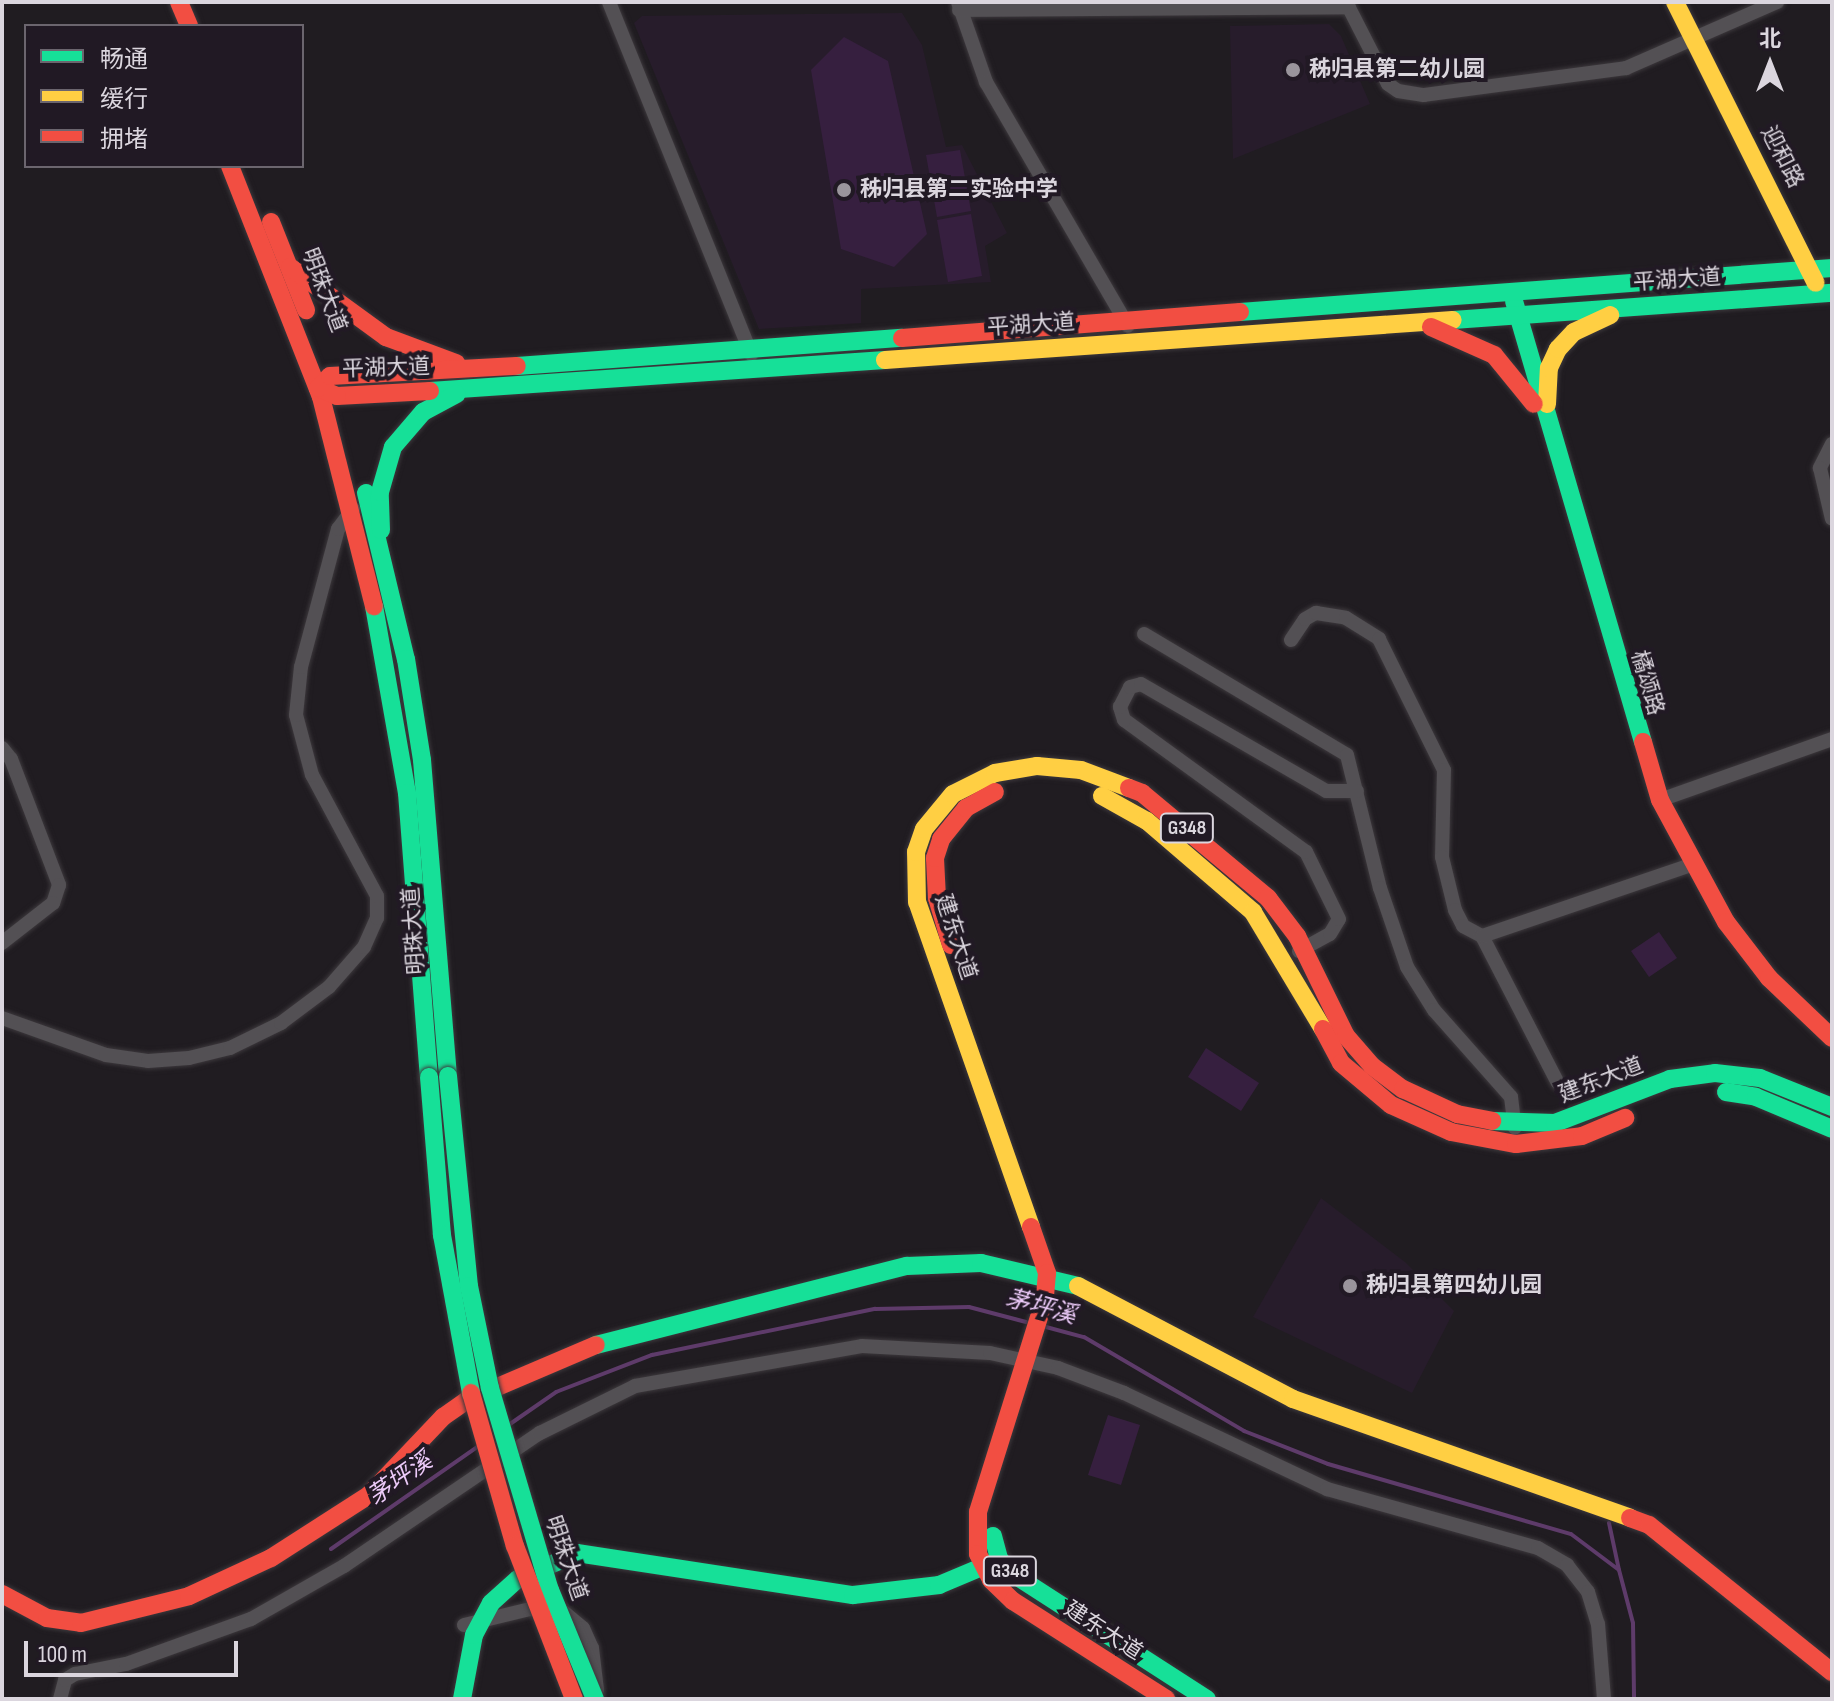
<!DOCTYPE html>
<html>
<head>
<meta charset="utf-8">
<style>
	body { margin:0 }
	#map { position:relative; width:1834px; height:1701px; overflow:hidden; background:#201c21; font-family:"Sofia Sans Condensed","Noto Sans SC",sans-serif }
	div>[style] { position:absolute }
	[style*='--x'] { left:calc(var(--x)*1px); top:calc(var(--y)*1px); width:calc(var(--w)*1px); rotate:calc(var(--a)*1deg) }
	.built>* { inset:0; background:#271c2b }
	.green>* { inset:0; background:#361f3f }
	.stream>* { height:4px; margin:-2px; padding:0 2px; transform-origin:2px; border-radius:2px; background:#5e3b6a }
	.roads { filter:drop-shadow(0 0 2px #3c383c) drop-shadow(0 0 2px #3c383c) }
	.street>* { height:14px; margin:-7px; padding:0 7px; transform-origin:7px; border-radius:7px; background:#535054 }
	.fast>* { height:18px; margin:-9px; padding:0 9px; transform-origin:9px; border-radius:9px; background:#16e098 }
	.slow>* { height:18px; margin:-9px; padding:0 9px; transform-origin:9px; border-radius:9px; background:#ffcf43 }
	.jam>* { height:18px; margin:-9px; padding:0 9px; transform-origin:9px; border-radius:9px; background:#f24e42 }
	.bridges { filter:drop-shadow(0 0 2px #3c383c) drop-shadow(0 0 2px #3c383c) }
	.fast-bridge>* { height:18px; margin:-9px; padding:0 9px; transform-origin:9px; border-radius:9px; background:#16e098 }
	.jam-bridge>* { height:18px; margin:-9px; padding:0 9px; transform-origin:9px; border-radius:9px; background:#f24e42 }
	.dots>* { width:22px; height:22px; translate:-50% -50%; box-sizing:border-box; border:4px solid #211924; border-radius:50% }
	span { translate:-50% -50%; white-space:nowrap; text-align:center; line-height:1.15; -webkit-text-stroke:8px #211924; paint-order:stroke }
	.shield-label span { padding:2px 6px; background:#211924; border:2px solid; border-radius:6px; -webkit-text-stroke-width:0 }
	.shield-label { font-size:20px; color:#dbd6de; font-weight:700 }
	.poi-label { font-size:22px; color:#dbd6de; font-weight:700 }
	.left { translate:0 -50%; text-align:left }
	.street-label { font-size:22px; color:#dbd6de }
	.water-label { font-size:24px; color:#edcbfa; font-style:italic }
	.frame { position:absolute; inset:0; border:4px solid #dbd6de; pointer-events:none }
	.legend { position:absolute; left:24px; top:24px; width:280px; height:144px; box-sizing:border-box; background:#211924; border:2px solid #6b656e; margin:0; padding:10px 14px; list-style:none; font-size:24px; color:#dbd6de }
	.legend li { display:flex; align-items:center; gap:16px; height:40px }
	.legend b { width:40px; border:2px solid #6b656e }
	.north { position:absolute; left:1730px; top:24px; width:80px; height:80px; -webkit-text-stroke:6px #211924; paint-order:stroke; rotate:0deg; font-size:22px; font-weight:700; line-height:32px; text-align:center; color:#dbd6de }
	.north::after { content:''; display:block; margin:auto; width:28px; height:36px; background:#dbd6de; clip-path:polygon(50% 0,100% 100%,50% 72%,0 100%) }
	.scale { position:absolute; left:24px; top:1641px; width:214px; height:36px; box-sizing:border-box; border:4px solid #dbd6de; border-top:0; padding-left:10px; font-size:24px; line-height:28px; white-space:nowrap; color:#dbd6de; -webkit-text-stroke:6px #211924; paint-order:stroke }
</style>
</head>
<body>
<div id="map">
	<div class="built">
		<i style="clip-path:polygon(902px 13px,922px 45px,946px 147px,962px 145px,1007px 233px,985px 246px,991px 282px,861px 289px,861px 323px,759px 329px,634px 23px,642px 16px)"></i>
		<i style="clip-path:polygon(1329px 24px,1341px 36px,1370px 104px,1233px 159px,1230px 26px)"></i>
		<i style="clip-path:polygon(1321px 1198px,1405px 1262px,1454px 1311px,1412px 1393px,1253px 1317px)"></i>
	</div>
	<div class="green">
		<i style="clip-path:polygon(844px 37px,888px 61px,927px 234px,894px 267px,841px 249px,811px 70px)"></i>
		<i style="clip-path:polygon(960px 150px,971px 211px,937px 217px,926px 155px)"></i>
		<i style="clip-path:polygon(971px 214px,982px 276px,948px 282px,937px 220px)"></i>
		<i style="clip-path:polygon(1659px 932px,1677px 958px,1649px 977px,1631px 951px)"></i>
		<i style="clip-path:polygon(1206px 1048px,1259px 1083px,1241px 1111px,1188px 1077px)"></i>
		<i style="clip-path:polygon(1108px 1415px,1140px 1425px,1121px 1485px,1088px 1475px)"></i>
	</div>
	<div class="stream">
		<i style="--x:1046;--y:1327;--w:39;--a:15"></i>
		<i style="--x:1084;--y:1337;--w:186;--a:30.4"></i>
		<i style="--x:1244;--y:1431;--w:90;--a:21.4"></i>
		<i style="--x:1328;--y:1464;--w:253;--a:16.1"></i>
		<i style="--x:1571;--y:1534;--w:60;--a:36.9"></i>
		<i style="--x:1619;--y:1570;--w:55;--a:75.2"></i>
		<i style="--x:1633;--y:1623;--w:76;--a:89.2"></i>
		<i style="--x:510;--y:1424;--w:56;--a:-34.8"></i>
		<i style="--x:556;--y:1392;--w:103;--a:-21.1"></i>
		<i style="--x:652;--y:1355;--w:228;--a:-11.7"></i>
		<i style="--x:875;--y:1309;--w:94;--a:-1.2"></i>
		<i style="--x:969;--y:1307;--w:59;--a:14.7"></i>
		<i style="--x:1609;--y:1523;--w:48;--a:78"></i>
		<i style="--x:331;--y:1549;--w:178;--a:-34.9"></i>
	</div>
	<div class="roads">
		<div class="street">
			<i style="--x:609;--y:2;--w:380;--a:68"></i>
			<i style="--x:958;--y:2;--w:85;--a:70.7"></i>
			<i style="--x:986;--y:82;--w:282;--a:59.8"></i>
			<i style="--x:1346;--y:2;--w:92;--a:62.9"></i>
			<i style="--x:1388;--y:84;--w:12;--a:35"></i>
			<i style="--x:1398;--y:91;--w:26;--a:9"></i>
			<i style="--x:1424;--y:95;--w:204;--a:-7.6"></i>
			<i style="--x:1626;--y:68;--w:165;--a:-23.6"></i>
			<i style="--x:959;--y:10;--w:390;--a:-0.4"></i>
			<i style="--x:1832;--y:444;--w:27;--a:117"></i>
			<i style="--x:1820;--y:468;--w:52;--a:76.8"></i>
			<i style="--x:1144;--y:634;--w:236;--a:30.8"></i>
			<i style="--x:1347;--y:755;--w:137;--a:76.1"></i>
			<i style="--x:1380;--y:888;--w:83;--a:71.1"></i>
			<i style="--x:1407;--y:967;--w:51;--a:57.9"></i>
			<i style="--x:1434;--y:1010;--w:116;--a:48.5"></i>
			<i style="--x:1511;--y:1097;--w:31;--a:83"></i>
			<i style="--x:1291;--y:640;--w:25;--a:-56"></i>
			<i style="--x:1305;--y:619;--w:13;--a:-29"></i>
			<i style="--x:1316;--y:613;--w:30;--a:9"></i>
			<i style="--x:1346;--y:618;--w:39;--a:32"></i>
			<i style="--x:1379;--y:639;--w:146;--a:63.6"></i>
			<i style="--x:1444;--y:770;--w:87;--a:91.3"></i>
			<i style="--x:1442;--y:857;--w:55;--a:76.2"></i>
			<i style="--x:1455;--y:910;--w:18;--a:63"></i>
			<i style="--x:1463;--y:926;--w:21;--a:28"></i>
			<i style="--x:1482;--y:936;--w:165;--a:62.7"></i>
			<i style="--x:2;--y:748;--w:14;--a:51"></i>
			<i style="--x:11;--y:759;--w:135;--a:69.1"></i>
			<i style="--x:59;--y:885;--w:19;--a:108"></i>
			<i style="--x:53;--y:903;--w:65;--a:141.9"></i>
			<i style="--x:1660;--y:800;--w:182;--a:-19.5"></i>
			<i style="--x:1482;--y:936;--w:221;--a:-18.8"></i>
			<i style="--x:1299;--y:951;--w:35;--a:-29"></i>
			<i style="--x:1330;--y:934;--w:17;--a:-59"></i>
			<i style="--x:1339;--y:919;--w:75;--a:-116.2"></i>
			<i style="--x:1306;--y:852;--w:225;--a:-144"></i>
			<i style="--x:1124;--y:720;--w:14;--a:-107"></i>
			<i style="--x:1120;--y:707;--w:22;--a:-63"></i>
			<i style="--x:1130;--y:687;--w:11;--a:-15"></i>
			<i style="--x:1141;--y:684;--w:214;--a:30"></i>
			<i style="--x:1326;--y:791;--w:31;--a:0"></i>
			<i style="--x:2;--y:1018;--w:110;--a:19.6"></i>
			<i style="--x:106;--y:1055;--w:42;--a:8.1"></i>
			<i style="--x:148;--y:1061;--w:41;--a:-4.2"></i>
			<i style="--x:189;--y:1058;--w:42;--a:-13.7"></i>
			<i style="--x:230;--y:1048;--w:57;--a:-26.1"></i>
			<i style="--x:281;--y:1023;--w:60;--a:-36.9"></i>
			<i style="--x:329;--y:987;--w:53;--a:-48.8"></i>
			<i style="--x:364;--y:947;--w:32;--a:-66"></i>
			<i style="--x:377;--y:918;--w:22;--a:-90"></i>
			<i style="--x:377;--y:896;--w:137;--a:-118.2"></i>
			<i style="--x:312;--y:775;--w:62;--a:-104.9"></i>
			<i style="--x:296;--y:715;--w:48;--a:-84.1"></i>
			<i style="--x:301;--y:667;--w:143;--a:-75"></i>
			<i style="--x:338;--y:529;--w:25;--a:-53"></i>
			<i style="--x:464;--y:1625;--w:68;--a:-13.6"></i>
			<i style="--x:530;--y:1609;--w:35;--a:7"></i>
			<i style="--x:565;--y:1613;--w:23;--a:40"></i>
			<i style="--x:583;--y:1628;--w:22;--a:66"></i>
			<i style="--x:592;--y:1648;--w:42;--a:83.2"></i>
			<i style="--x:60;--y:1699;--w:20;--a:-75"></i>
			<i style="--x:65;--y:1680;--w:12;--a:-31"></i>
			<i style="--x:75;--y:1674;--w:52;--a:-11.1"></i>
			<i style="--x:126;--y:1664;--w:133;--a:-19.8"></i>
			<i style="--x:251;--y:1619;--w:107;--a:-29.7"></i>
			<i style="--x:344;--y:1566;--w:237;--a:-34.2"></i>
			<i style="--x:540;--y:1433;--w:106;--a:-26.3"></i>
			<i style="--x:635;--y:1386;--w:230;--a:-10"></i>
			<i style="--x:862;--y:1346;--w:128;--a:3.1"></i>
			<i style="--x:990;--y:1353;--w:70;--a:12.4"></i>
			<i style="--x:1058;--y:1368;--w:71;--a:20.7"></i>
			<i style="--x:1124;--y:1393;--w:225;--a:25.3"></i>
			<i style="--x:1327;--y:1489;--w:219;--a:15.6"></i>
			<i style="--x:1538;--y:1548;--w:34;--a:30"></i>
			<i style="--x:1567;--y:1565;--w:34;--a:52"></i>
			<i style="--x:1588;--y:1592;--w:34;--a:73"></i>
			<i style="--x:1598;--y:1624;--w:75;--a:85.4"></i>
		</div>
		<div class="fast">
			<i style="--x:1514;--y:301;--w:459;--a:73.7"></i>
			<i style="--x:1240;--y:312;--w:594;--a:-4.25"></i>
			<i style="--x:1453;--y:320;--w:380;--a:-4.1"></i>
			<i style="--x:517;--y:366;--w:386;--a:-4.2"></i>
			<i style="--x:430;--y:391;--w:456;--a:-3.9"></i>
			<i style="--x:366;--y:493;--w:171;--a:76.5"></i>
			<i style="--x:406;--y:659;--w:102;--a:81"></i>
			<i style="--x:422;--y:760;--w:317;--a:85.3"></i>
			<i style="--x:381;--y:530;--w:38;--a:-92"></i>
			<i style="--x:380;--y:492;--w:47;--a:-73.9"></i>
			<i style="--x:393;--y:447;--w:46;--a:-49.4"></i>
			<i style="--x:423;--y:412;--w:38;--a:-28"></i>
			<i style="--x:374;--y:606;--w:190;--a:80"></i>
			<i style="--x:407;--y:793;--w:285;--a:85.6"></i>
			<i style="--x:1726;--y:1092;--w:30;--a:9"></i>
			<i style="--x:1756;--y:1097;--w:82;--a:22.8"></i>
			<i style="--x:1492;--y:1121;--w:63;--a:1.8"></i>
			<i style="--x:1555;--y:1123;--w:123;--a:-20.9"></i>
			<i style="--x:1670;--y:1079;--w:45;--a:-7.6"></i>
			<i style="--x:1715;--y:1073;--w:45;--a:6.3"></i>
			<i style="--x:1760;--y:1078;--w:78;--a:21.9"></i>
			<i style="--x:596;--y:1345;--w:321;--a:-14.3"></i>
			<i style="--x:907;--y:1266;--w:74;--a:-2.3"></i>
			<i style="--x:981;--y:1263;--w:100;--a:13.3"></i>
			<i style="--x:993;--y:1536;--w:24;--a:75"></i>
			<i style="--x:999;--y:1559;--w:24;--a:45"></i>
			<i style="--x:1016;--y:1576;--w:227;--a:32.8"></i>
			<i style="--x:462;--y:1699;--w:65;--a:-79.4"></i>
			<i style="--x:474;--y:1635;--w:36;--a:-62"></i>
			<i style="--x:491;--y:1603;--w:36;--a:-42"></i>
			<i style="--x:518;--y:1579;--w:64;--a:-23.8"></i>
			<i style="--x:577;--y:1553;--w:279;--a:8.7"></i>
			<i style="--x:853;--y:1595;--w:87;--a:-6.6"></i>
			<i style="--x:939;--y:1585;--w:62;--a:-22.8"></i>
		</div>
		<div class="slow">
			<i style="--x:1675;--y:2;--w:314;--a:63.4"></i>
			<i style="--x:885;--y:360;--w:569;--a:-4.03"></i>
			<i style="--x:1547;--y:404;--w:36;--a:-87"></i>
			<i style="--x:1549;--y:368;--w:21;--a:-65"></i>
			<i style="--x:1558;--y:349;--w:23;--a:-47"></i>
			<i style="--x:1574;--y:332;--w:40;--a:-25"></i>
			<i style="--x:1102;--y:796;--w:51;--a:29.1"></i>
			<i style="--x:1147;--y:821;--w:140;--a:40.6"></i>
			<i style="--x:1253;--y:912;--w:136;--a:59.1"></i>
			<i style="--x:1031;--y:1227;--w:344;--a:-109.3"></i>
			<i style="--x:917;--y:902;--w:50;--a:-91.1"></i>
			<i style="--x:916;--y:852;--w:24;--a:-71"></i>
			<i style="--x:924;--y:829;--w:45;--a:-50.4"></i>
			<i style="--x:953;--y:794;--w:47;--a:-26.6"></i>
			<i style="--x:995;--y:773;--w:43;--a:-9.5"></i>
			<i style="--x:1037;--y:766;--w:44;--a:5.2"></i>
			<i style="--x:1081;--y:770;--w:51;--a:20.6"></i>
			<i style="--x:1078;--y:1286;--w:243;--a:27.7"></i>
			<i style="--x:1293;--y:1399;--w:357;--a:19.4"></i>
		</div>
		<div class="jam">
			<i style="--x:179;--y:2;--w:26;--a:67"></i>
			<i style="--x:230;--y:166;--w:248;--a:68.5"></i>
			<i style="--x:321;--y:397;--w:216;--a:75.8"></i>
			<i style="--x:271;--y:222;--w:95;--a:68.3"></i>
			<i style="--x:290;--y:267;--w:119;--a:36.1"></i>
			<i style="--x:386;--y:337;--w:75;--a:20.4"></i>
			<i style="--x:1431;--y:327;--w:69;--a:24"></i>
			<i style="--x:1494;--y:355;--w:63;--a:50.8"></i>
			<i style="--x:902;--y:338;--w:339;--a:-4.4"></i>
			<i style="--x:430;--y:391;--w:93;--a:176.9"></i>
			<i style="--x:337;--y:396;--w:21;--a:-157"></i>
			<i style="--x:318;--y:388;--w:17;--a:-45"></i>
			<i style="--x:330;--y:376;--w:187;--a:-3.1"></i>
			<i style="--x:1643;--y:742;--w:60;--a:73.7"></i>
			<i style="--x:1660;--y:800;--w:139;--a:61.6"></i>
			<i style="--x:1726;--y:922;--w:71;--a:52.5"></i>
			<i style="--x:1769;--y:978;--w:87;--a:43.6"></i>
			<i style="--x:1129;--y:788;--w:14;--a:21"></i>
			<i style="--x:1142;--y:793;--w:164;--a:39.8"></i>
			<i style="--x:1268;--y:898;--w:48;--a:52.7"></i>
			<i style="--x:1297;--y:936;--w:111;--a:63.9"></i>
			<i style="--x:1346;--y:1036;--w:40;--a:49"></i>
			<i style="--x:1372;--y:1066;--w:39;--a:37"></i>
			<i style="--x:1403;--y:1089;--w:60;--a:24.8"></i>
			<i style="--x:1457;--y:1114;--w:36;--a:11"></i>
			<i style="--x:951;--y:945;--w:49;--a:-106.6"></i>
			<i style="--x:937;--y:898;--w:40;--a:-92.9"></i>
			<i style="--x:935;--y:858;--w:20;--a:-72"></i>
			<i style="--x:941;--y:839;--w:40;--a:-51"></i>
			<i style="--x:966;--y:808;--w:33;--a:-29"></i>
			<i style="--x:1323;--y:1029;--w:38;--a:62"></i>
			<i style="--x:1341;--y:1063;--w:65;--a:40"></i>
			<i style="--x:1391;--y:1105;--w:66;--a:24.2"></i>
			<i style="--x:1451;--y:1132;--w:66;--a:10.5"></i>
			<i style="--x:1516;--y:1144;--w:66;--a:-6.9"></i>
			<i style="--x:1582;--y:1136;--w:47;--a:-22.7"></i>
			<i style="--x:1031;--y:1227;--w:49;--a:70.8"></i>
			<i style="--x:1047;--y:1273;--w:25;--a:95"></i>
			<i style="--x:1045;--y:1298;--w:224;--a:107.4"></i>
			<i style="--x:978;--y:1512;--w:42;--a:90"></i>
			<i style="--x:978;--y:1554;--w:29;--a:63"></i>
			<i style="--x:991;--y:1580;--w:30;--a:44"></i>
			<i style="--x:1013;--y:1601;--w:182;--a:32.6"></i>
			<i style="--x:1630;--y:1518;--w:20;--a:20"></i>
			<i style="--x:1649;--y:1525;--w:235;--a:38.8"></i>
			<i style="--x:2;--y:1594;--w:51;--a:28.1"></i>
			<i style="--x:47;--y:1618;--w:34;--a:8"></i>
			<i style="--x:81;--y:1623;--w:111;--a:-14"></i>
			<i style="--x:189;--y:1596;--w:90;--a:-24.9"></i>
			<i style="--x:271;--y:1558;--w:117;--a:-32.7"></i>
			<i style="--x:369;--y:1495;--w:108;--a:-46.5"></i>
			<i style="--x:443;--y:1417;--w:29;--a:-35"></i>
			<i style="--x:467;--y:1400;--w:140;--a:-23.1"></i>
		</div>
	</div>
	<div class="bridges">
		<div class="fast-bridge">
			<i style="--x:448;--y:1076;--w:211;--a:84.3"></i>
			<i style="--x:469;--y:1286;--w:104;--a:78.4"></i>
			<i style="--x:490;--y:1388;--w:211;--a:73.5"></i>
			<i style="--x:550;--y:1590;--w:118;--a:67.6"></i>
			<i style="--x:429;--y:1077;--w:159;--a:85.3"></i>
			<i style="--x:442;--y:1235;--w:161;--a:79.6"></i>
		</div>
		<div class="jam-bridge">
			<i style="--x:471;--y:1393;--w:159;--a:74"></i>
			<i style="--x:515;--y:1546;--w:164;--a:68.9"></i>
		</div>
	</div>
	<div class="dots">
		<i style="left:1293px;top:70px;background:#9a959c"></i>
		<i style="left:844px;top:190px;background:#9a959c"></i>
		<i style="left:1350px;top:1286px;background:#9a959c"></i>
	</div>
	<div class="shield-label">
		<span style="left:1187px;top:828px">G348</span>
		<span style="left:1010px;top:1571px">G348</span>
	</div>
	<div class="poi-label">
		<span class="left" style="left:1309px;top:70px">秭归县第二幼儿园</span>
		<span class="left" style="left:860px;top:190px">秭归县第二实验中学</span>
		<span class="left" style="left:1366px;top:1286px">秭归县第四幼儿园</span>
	</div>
	<div class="street-label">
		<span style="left:1782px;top:157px;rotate:63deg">迎和路</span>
		<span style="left:1677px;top:280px;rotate:-4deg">平湖大道</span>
		<span style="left:324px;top:290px;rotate:69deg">明珠大道</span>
		<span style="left:1031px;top:325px;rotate:-4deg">平湖大道</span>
		<span style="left:386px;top:368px;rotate:-2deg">平湖大道</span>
		<span style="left:1647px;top:683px;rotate:74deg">橘颂路</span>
		<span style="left:414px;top:931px;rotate:-94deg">明珠大道</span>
		<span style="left:956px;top:937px;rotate:72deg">建东大道</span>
		<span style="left:1601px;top:1080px;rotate:-21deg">建东大道</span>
		<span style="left:566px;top:1558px;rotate:71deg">明珠大道</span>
		<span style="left:1103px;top:1631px;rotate:33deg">建东大道</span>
	</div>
	<div class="water-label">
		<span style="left:1041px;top:1307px;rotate:15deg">茅坪溪</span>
		<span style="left:400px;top:1479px;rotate:-35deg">茅坪溪</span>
	</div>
	<div class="frame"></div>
	<ul class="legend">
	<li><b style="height:10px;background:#16e098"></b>畅通</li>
	<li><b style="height:10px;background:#ffcf43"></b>缓行</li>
	<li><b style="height:10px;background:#f24e42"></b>拥堵</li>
	</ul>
	<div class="north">北</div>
	<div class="scale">100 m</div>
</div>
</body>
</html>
